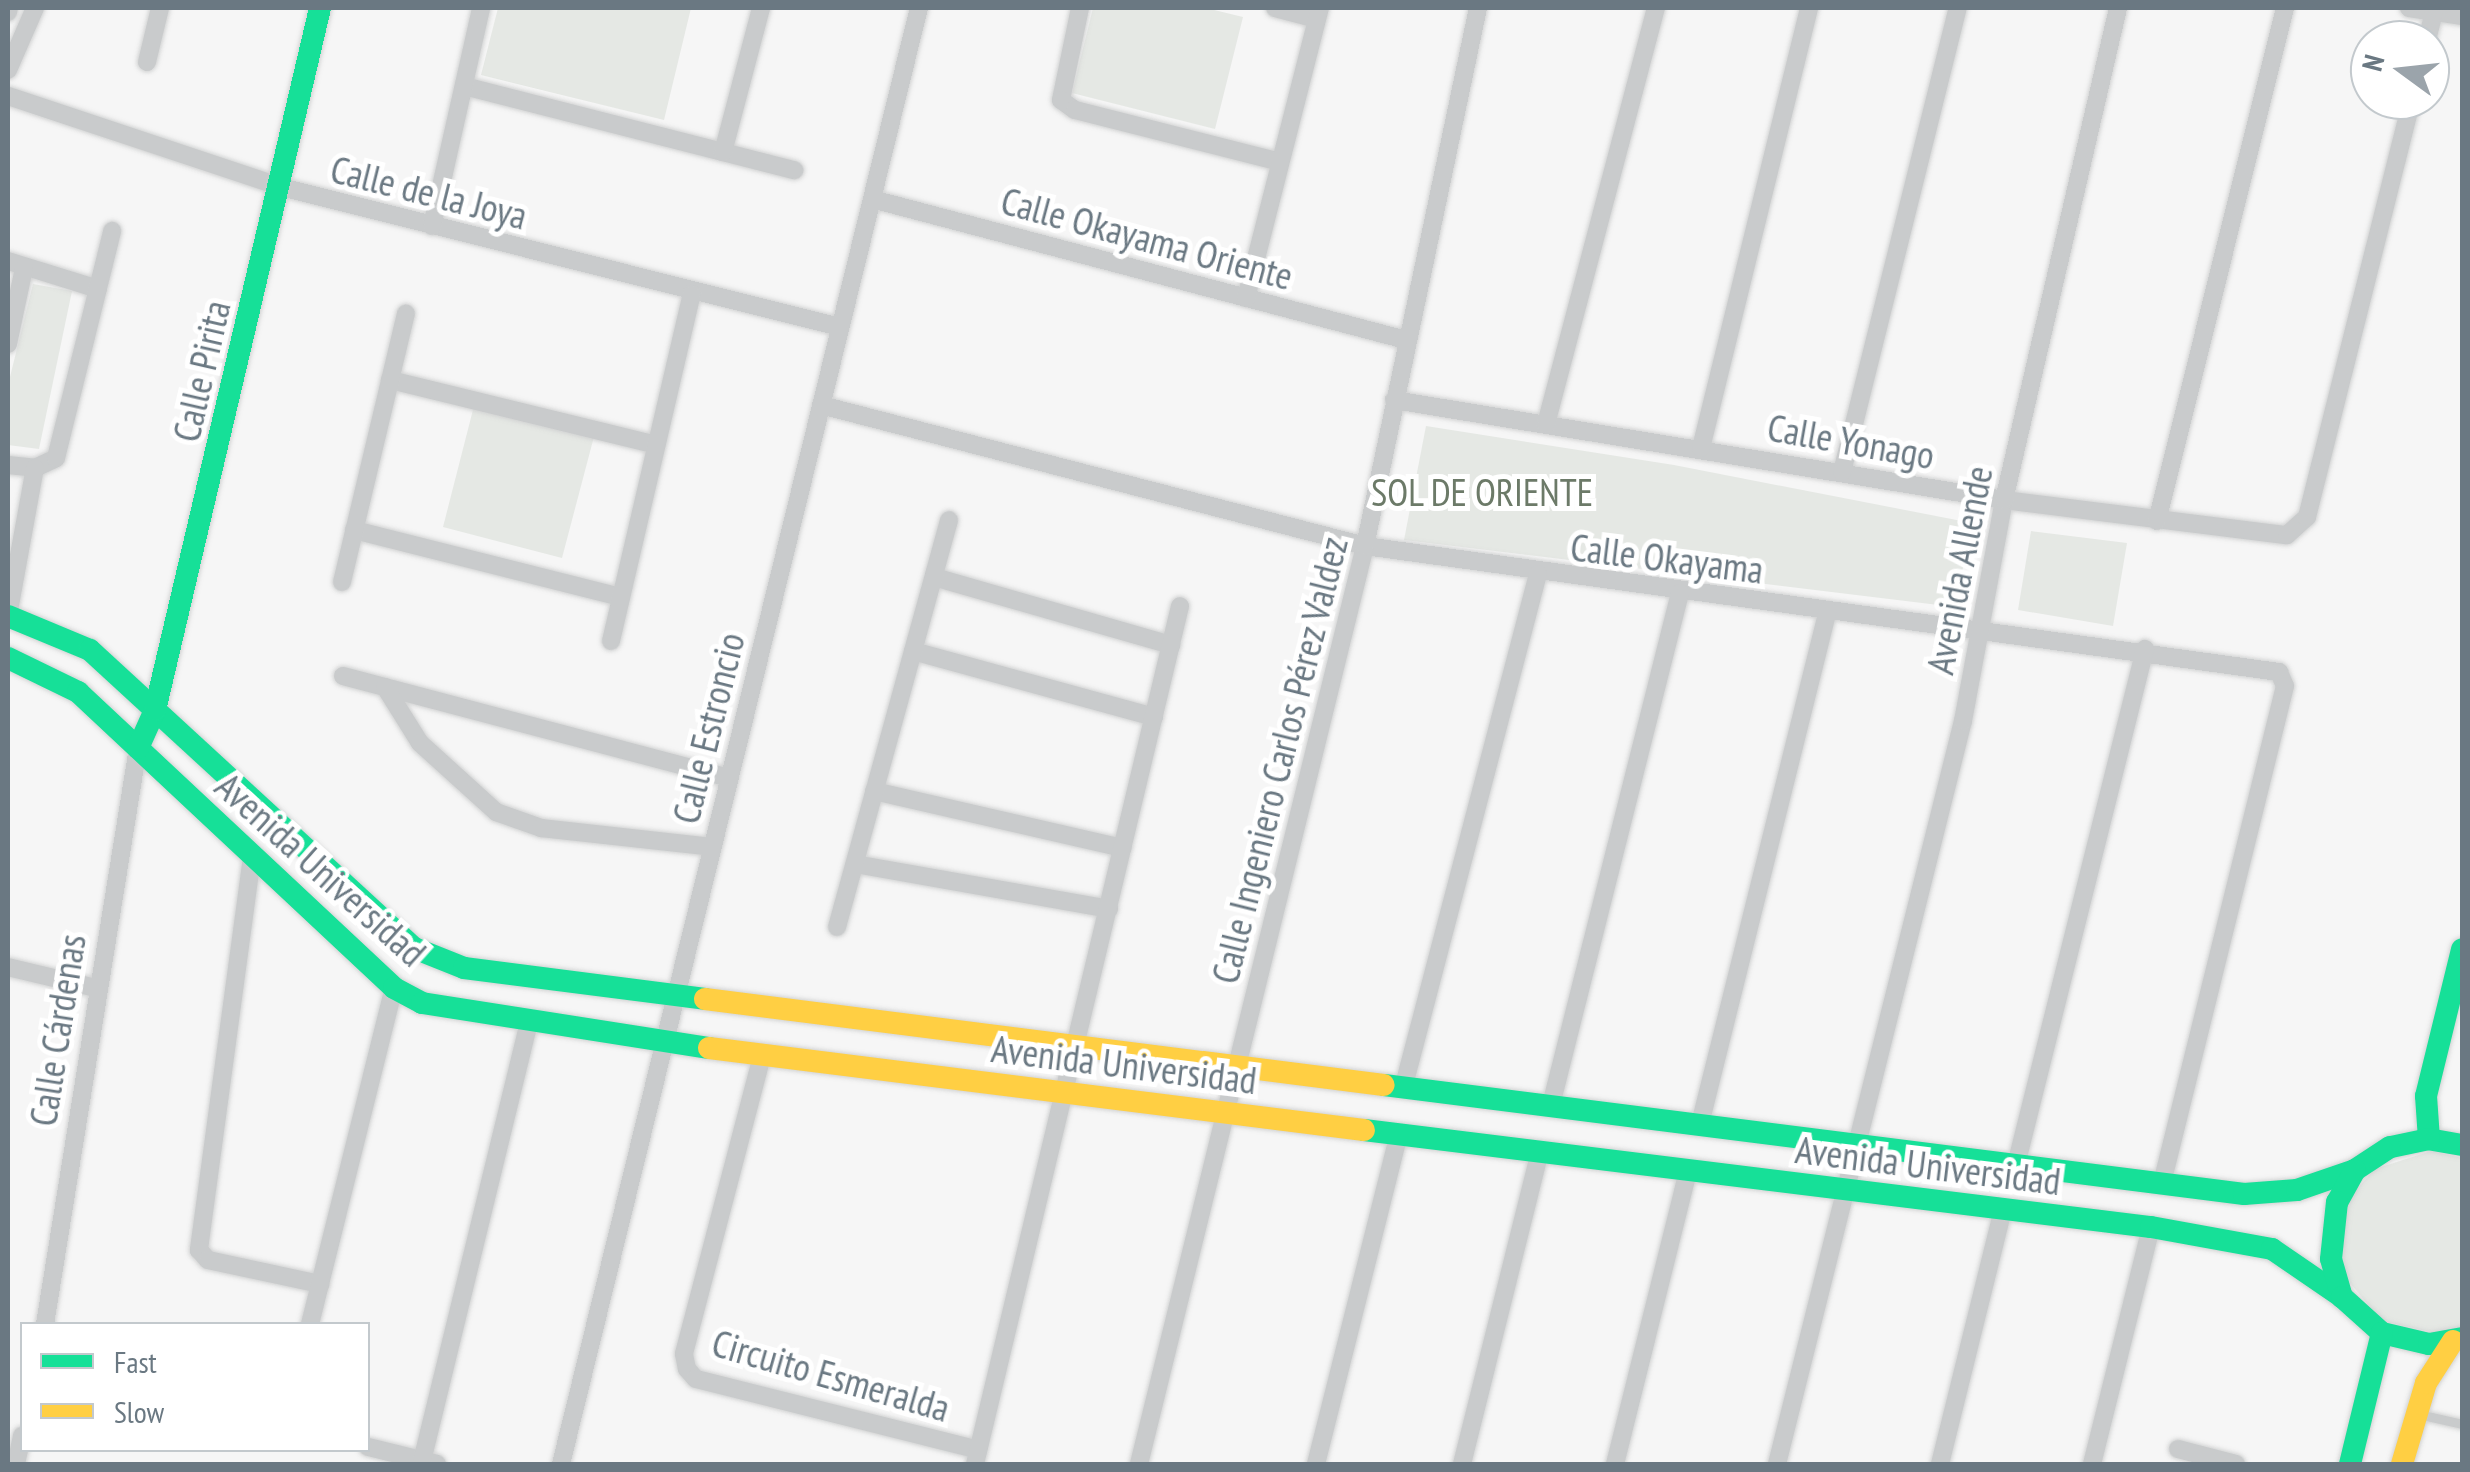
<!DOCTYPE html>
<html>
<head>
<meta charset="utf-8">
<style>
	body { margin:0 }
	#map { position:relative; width:2470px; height:1472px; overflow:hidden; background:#f6f6f6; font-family:"PT Sans Narrow",sans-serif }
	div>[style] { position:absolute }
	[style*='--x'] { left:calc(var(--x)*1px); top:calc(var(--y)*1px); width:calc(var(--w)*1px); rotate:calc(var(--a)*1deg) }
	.green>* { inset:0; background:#e5e8e4 }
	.roads { filter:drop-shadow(0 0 2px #d2d3d3) drop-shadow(0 0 2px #d2d3d3) }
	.lane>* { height:9px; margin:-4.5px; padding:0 4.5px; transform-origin:4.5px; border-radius:4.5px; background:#c9cbcc }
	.street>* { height:18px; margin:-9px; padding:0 9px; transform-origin:9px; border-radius:9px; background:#c9cbcc }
	.fast>* { height:22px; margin:-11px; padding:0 11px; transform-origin:11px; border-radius:11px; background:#16e098 }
	.slow>* { height:22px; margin:-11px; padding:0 11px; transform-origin:11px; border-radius:11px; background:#ffcf43 }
	span { translate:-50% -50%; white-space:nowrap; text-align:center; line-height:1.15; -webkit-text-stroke:10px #fff; paint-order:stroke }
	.street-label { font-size:38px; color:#6a7882 }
	.park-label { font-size:38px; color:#6c7a68 }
	.frame { position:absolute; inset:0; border:10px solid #6a7882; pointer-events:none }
	.legend { position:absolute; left:20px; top:1322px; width:350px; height:130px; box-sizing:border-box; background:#fff; border:2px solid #c3c9cd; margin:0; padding:12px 18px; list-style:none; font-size:30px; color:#6a7882 }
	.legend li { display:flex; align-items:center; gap:20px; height:50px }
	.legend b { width:50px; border:2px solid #c3c9cd }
	.north { position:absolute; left:2350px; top:20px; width:100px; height:100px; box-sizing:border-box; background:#fff; border:2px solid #c3c9cd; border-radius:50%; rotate:285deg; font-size:28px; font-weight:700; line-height:40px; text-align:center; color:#6a7882 }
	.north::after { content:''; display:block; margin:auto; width:35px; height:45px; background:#9ba4ab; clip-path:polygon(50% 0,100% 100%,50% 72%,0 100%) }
</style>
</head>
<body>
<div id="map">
	<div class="green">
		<i style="clip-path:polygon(498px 8px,691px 8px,664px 120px,481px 75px)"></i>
		<i style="clip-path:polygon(1093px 8px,1206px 8px,1243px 17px,1215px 129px,1072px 93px)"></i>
		<i style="clip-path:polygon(33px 284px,72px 291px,39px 449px,8px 445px,8px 385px)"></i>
		<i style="clip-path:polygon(476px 398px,596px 429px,562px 558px,443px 527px)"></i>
		<i style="clip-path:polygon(1426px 426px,1674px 465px,1972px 523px,1955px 607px,1404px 540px)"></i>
		<i style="clip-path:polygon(2031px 531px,2127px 543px,2113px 626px,2018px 610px)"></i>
		<i style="clip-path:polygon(2431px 1151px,2462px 1158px,2462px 1327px,2440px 1334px,2382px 1321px,2344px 1276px,2342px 1217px,2355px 1191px,2375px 1169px)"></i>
	</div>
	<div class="roads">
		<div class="lane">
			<i style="--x:2418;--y:1414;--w:45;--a:12.8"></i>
		</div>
		<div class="street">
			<i style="--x:1080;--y:8;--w:94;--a:101.7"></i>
			<i style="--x:1061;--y:100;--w:17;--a:36"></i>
			<i style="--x:1075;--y:110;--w:211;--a:14.2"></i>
			<i style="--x:1275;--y:8;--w:43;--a:14.7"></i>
			<i style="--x:2409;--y:8;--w:54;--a:8.6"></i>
			<i style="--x:8;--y:12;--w:4;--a:-76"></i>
			<i style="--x:2427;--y:40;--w:30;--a:-76"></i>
			<i style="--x:147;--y:62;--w:56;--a:-76.5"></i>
			<i style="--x:8;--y:70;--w:68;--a:-66.5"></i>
			<i style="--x:464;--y:86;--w:341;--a:14.3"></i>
			<i style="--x:8;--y:96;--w:288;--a:18.4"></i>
			<i style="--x:281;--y:187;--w:576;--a:14.06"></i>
			<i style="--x:723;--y:152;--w:149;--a:-75.2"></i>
			<i style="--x:872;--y:199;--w:552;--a:14.79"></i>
			<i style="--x:432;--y:226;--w:223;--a:-77.3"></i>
			<i style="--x:8;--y:261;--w:94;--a:17.3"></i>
			<i style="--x:1246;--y:298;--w:299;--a:-75.7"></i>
			<i style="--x:8;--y:344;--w:78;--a:-78.1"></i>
			<i style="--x:390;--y:380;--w:274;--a:13.7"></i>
			<i style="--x:1394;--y:400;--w:618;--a:9.31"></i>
			<i style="--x:2004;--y:500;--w:285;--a:7.1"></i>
			<i style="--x:2287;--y:535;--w:27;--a:-42"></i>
			<i style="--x:2307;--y:517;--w:430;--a:-75.9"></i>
			<i style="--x:821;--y:405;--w:562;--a:14.53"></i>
			<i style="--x:1365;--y:546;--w:923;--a:7.85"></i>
			<i style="--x:2279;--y:672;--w:15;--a:67"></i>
			<i style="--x:2285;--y:686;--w:512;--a:103.9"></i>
			<i style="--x:1546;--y:424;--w:430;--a:-75.2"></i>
			<i style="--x:1701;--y:448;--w:453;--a:-76.2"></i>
			<i style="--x:8;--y:465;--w:27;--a:6"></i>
			<i style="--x:35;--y:468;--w:23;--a:-25"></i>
			<i style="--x:56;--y:458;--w:234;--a:-76.1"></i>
			<i style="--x:1842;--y:472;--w:478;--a:-76"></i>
			<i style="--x:2157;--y:521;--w:529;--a:-75.99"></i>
			<i style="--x:354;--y:530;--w:275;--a:14.1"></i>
			<i style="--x:934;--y:577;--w:247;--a:16"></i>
			<i style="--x:342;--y:582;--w:276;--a:-76.6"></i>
			<i style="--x:8;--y:616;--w:150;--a:-79.7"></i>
			<i style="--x:611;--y:641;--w:356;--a:-76.9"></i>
			<i style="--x:913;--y:651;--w:250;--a:15.3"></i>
			<i style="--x:343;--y:676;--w:399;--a:14.8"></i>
			<i style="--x:385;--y:687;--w:66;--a:58"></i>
			<i style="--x:420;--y:743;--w:103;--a:42.2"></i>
			<i style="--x:496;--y:812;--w:48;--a:19.6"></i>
			<i style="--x:541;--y:828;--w:172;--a:6.3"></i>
			<i style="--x:874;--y:791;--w:255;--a:12.9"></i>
			<i style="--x:252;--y:857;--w:397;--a:97.7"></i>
			<i style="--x:199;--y:1250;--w:13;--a:48"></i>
			<i style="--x:208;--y:1260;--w:115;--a:12.1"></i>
			<i style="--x:855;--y:864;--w:258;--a:10"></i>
			<i style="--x:837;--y:927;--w:422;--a:-74.6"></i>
			<i style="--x:8;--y:967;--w:90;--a:13.4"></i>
			<i style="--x:762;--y:1056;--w:308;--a:104.7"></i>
			<i style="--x:684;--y:1354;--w:15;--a:79"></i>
			<i style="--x:687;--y:1369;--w:13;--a:48"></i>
			<i style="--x:696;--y:1379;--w:291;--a:14.1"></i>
			<i style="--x:1404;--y:1085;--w:528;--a:-75.31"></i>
			<i style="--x:1551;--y:1105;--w:528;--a:-75.86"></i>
			<i style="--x:1700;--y:1124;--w:530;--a:-76.02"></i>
			<i style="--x:2016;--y:1165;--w:532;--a:-75.96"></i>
			<i style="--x:45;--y:1324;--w:583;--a:-80.83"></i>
			<i style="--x:310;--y:1324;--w:346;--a:-76"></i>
			<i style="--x:368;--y:1447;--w:71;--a:13.8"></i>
			<i style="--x:2178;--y:1449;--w:60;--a:14.5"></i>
			<i style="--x:422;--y:1461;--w:451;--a:-76.3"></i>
			<i style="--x:16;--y:1464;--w:29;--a:-78"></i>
			<i style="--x:561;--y:1464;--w:1499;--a:-76.19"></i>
			<i style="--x:975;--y:1464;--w:882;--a:-76.56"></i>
			<i style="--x:1139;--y:1464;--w:945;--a:-76.17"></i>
			<i style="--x:1365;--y:546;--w:550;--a:-78.14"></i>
			<i style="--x:1316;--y:1464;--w:341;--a:-75.9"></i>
			<i style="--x:1462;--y:1464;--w:322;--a:-76"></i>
			<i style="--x:1615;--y:1464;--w:301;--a:-76"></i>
			<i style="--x:1777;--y:1464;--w:766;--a:-75.95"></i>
			<i style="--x:1963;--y:721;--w:225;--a:-79.5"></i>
			<i style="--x:2004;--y:500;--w:505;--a:-76.95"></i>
			<i style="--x:1940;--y:1464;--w:263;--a:-76.1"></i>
			<i style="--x:2092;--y:1464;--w:244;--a:-76"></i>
		</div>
		<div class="fast">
			<i style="--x:8;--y:616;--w:89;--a:22.5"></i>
			<i style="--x:90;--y:650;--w:440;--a:42.6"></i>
			<i style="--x:414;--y:948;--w:54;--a:21.8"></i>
			<i style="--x:464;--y:968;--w:243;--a:7.3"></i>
			<i style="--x:8;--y:658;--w:78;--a:25.9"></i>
			<i style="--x:78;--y:692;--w:433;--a:43.1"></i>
			<i style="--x:394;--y:988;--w:32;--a:28"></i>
			<i style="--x:422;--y:1003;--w:291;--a:8.9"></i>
			<i style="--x:138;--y:748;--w:42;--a:-65.9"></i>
			<i style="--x:155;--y:710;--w:721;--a:-76.77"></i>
			<i style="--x:1384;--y:1085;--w:867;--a:7.22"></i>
			<i style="--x:2244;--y:1194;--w:53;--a:-4.3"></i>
			<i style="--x:2297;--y:1190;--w:61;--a:-19"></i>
			<i style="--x:1364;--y:1130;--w:793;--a:7.03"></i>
			<i style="--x:2151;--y:1227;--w:123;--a:10.3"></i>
			<i style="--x:2272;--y:1249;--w:85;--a:34.4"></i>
			<i style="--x:2429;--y:1139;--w:43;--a:-94"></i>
			<i style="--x:2426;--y:1096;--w:151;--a:-76.2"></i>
			<i style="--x:2462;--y:1145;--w:34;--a:-170"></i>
			<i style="--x:2429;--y:1139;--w:40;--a:168"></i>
			<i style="--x:2390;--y:1147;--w:42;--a:146.7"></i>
			<i style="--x:2355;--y:1170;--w:37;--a:119"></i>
			<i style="--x:2337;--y:1202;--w:57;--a:96"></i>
			<i style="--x:2331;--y:1259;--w:40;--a:74"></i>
			<i style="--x:2342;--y:1297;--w:54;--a:42"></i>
			<i style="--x:2382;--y:1333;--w:48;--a:13.2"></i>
			<i style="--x:2429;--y:1344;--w:34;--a:-10"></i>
			<i style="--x:2350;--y:1464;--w:135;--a:-76.3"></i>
		</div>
		<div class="slow">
			<i style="--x:705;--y:999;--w:684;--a:7.22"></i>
			<i style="--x:709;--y:1048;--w:660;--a:7.14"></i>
			<i style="--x:2402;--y:1464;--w:84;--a:-73.5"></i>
			<i style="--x:2426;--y:1383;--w:50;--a:-57.3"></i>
		</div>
	</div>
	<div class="street-label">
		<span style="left:429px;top:192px;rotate:14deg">Calle de la Joya</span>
		<span style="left:1147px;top:238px;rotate:15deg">Calle Okayama Oriente</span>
		<span style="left:201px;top:371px;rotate:-77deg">Calle Pirita</span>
		<span style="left:1851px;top:441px;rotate:10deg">Calle Yonago</span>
		<span style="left:1667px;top:558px;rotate:7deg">Calle Okayama</span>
		<span style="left:1959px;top:570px;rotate:-79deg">Avenida Allende</span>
		<span style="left:708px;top:728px;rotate:-76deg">Calle Estroncio</span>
		<span style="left:1279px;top:760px;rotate:-76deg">Calle Ingeniero Carlos Pérez Valdez</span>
		<span style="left:321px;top:869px;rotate:42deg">Avenida Universidad</span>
		<span style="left:57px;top:1030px;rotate:-81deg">Calle Cárdenas</span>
		<span style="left:1124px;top:1064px;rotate:7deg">Avenida Universidad</span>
		<span style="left:1928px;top:1165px;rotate:7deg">Avenida Universidad</span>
		<span style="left:831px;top:1375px;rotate:16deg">Circuito Esmeralda</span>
	</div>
	<div class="park-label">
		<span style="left:1482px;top:492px">SOL DE ORIENTE</span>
	</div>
	<div class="frame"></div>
	<ul class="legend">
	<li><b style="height:12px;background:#16e098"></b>Fast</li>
	<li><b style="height:12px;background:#ffcf43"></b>Slow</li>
	</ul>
	<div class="north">N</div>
</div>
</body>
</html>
